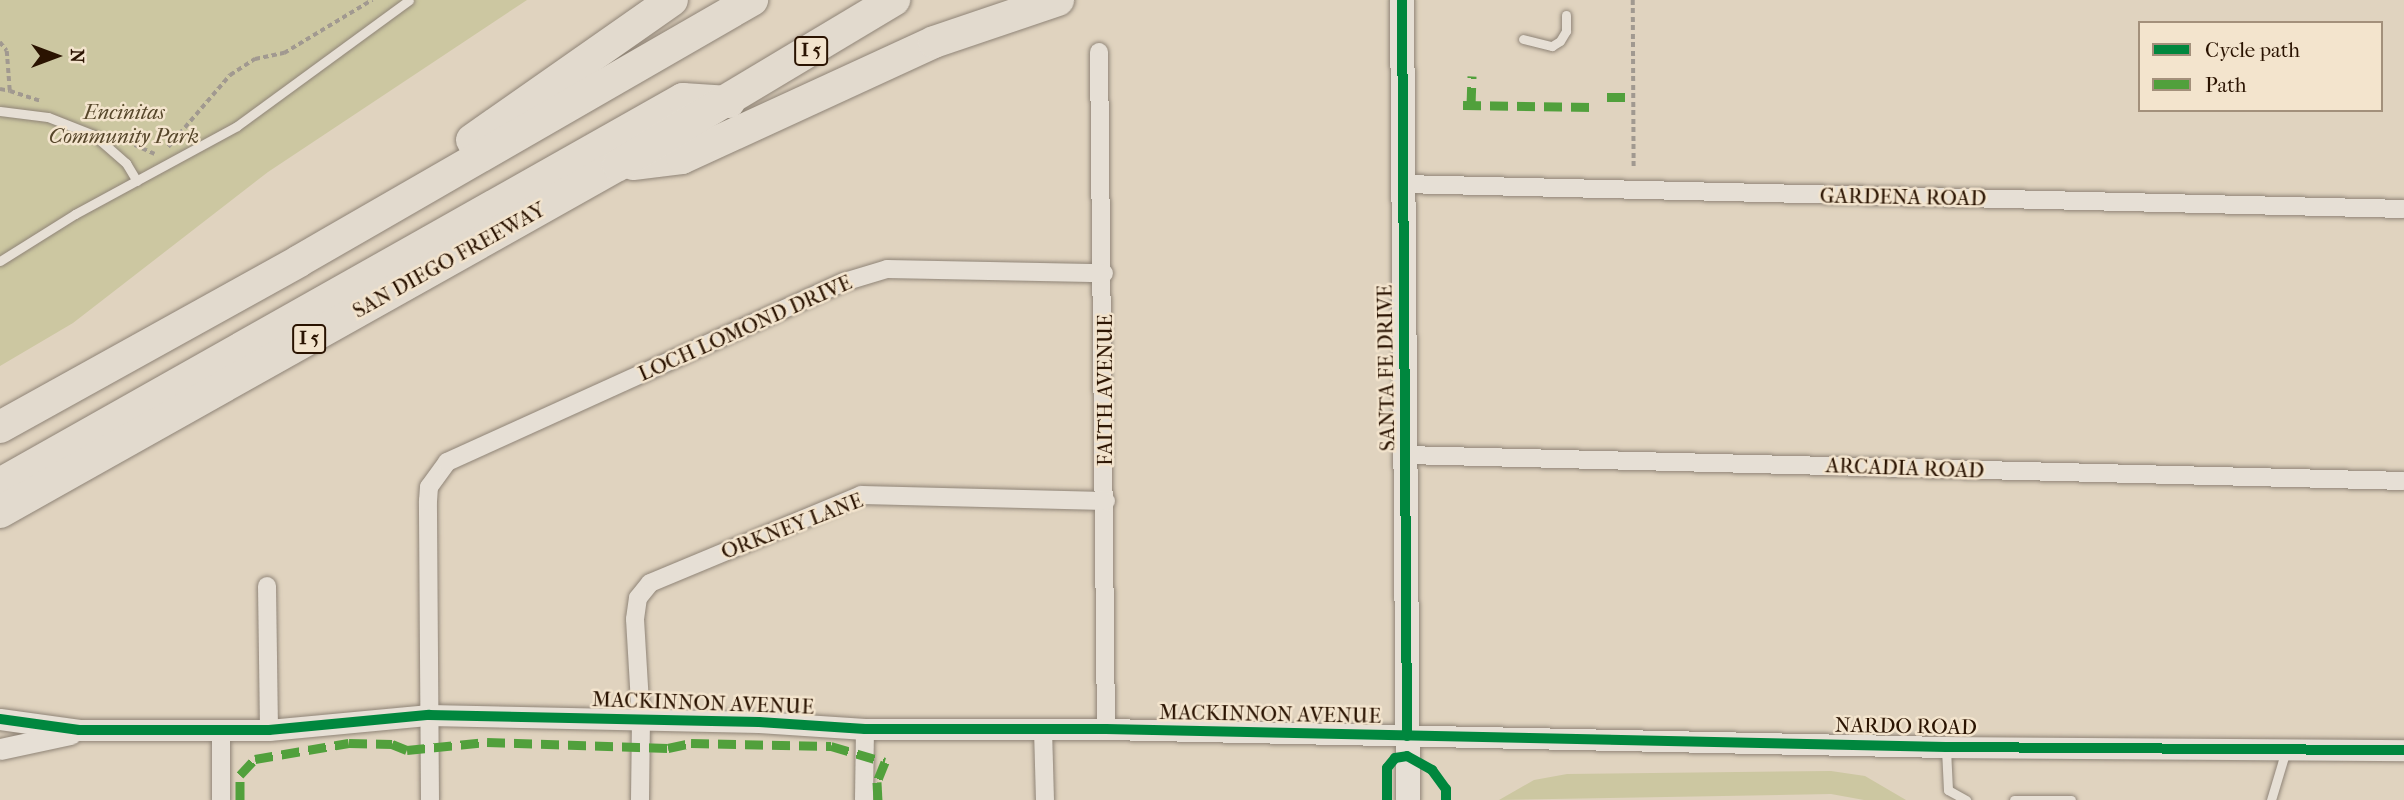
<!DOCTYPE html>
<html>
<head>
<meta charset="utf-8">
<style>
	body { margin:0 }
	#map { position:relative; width:2404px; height:800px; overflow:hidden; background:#e0d3bf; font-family:"IM FELL French Canon",serif }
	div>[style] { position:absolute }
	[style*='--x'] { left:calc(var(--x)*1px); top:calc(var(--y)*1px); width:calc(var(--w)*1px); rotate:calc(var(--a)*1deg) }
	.green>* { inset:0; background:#ccc7a1 }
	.path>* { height:3.5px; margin-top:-1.75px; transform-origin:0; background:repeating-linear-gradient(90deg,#a19990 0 5px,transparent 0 8.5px) }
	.roads { filter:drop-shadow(0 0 2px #8f8477) drop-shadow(0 0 2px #8f8477) }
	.service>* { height:9px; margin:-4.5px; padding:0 4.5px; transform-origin:4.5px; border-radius:4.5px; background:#e6dfd5 }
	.minor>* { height:18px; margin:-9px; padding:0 9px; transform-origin:9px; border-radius:9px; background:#e6dfd5 }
	.tertiary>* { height:21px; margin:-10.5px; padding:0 10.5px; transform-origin:10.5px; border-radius:10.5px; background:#e6dfd5 }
	.secondary>* { height:24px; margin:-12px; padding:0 12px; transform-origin:12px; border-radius:12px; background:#e6dfd5 }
	.motorway>* { height:32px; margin:-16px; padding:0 16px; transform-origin:16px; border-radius:16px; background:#e2dace }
	.quiet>* { height:9px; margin-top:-4.5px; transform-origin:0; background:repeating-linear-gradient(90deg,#51a03c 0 18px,transparent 0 27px) }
	.cycleway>* { height:10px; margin:-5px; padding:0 5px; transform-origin:5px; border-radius:5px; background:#00873e }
	span { translate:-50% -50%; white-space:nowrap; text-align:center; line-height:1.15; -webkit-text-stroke:5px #f3e4cd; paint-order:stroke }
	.shield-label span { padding:2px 5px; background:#f3e4cd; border:2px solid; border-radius:5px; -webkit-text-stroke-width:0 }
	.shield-label { font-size:19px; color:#2a1301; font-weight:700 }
	.park-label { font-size:21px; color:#56462a; font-style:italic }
	.street-label { font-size:21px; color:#2a1301 }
	.legend { position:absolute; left:2138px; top:21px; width:245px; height:91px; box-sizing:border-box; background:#f3e4cd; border:2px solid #a3907b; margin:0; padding:9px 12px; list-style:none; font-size:21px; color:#2a1301 }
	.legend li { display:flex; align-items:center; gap:14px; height:35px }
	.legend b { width:35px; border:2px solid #a3907b }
	.north { position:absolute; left:21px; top:21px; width:70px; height:70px; -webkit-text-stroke:5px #f3e4cd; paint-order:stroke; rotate:90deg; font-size:19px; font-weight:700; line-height:28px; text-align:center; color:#2a1301 }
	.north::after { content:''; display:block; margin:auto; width:24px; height:32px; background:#2a1301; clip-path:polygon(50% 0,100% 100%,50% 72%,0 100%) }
</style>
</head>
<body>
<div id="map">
	<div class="green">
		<i style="clip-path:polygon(0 0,527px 0,268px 172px,73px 323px,0 366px)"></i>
		<i style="clip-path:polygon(1831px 771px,1865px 776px,1906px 800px,1864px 800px,1831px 794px,1499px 800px,1534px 780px,1567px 774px)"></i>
	</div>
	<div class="path">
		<i style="--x:1633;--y:0;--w:167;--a:89.7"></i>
		<i style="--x:0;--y:42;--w:11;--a:52"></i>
		<i style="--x:7;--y:51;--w:40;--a:85.7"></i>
		<i style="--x:10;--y:91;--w:32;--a:18"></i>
		<i style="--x:0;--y:89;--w:10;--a:11"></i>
		<i style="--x:119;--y:138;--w:39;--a:24"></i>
		<i style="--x:168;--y:147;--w:95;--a:-49.3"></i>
		<i style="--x:230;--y:75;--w:30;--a:-33"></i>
		<i style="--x:255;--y:59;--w:30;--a:-12"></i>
		<i style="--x:284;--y:53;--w:103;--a:-31.1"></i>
	</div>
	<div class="roads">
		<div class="service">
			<i style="--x:1523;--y:39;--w:30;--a:14"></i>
			<i style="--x:1552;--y:46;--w:9;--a:-32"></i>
			<i style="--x:1560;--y:41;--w:12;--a:-59"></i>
			<i style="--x:1566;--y:31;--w:16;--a:-90"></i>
			<i style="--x:0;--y:111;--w:48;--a:7.1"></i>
			<i style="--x:48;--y:117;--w:49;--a:21.4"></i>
			<i style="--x:94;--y:135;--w:43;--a:41.2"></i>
			<i style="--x:126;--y:163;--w:21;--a:59"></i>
			<i style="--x:0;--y:261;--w:89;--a:-32.1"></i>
			<i style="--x:75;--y:214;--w:184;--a:-28.5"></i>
			<i style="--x:237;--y:126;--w:213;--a:-36.2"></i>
			<i style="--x:1946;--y:749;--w:41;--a:87.2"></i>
			<i style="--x:1948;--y:790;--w:21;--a:29"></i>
			<i style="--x:2014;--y:800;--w:57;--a:0"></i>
			<i style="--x:2271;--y:800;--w:52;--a:-73.3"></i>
		</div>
		<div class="minor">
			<i style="--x:1099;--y:52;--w:677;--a:89.41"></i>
			<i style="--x:1403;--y:184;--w:1001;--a:1.43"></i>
			<i style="--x:1406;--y:455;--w:998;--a:1.49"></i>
			<i style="--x:267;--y:586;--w:144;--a:89.2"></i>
			<i style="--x:1043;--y:729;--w:71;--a:88.4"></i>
			<i style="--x:221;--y:732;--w:68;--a:90"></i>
			<i style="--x:430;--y:800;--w:299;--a:-90.4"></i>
			<i style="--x:428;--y:501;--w:14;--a:-86"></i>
			<i style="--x:429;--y:487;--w:31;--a:-54"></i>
			<i style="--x:447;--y:462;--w:436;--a:-24.4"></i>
			<i style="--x:844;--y:282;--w:45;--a:-16.8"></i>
			<i style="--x:887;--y:269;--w:217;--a:1.1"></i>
			<i style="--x:640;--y:800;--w:80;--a:-89.3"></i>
			<i style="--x:641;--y:720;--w:101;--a:-93.4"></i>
			<i style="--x:635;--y:619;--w:21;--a:-82"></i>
			<i style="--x:638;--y:598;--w:19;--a:-51"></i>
			<i style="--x:650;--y:583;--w:229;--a:-22.6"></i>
			<i style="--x:861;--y:495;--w:245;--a:1.4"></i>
			<i style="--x:864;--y:800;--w:71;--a:-89.2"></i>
		</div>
		<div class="tertiary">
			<i style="--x:0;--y:719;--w:80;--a:7.9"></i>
			<i style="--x:79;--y:730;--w:190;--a:0"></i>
			<i style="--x:269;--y:730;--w:161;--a:-5.4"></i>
			<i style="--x:429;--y:715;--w:330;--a:1.2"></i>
			<i style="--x:759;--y:722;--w:106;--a:3.8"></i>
			<i style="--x:865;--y:729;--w:241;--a:0"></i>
			<i style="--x:1106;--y:729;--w:840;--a:1.23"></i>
			<i style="--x:1946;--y:747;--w:458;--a:0.4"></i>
			<i style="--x:0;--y:749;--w:72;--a:-12.1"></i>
		</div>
		<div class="secondary">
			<i style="--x:1402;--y:0;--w:800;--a:89.57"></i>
		</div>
		<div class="motorway">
			<i style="--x:472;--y:140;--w:244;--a:-35"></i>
			<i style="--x:633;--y:164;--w:49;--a:-7"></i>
			<i style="--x:682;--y:158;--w:277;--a:-24.7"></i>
			<i style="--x:934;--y:42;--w:131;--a:-18.7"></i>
			<i style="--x:0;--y:427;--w:342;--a:-29"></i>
			<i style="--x:299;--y:261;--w:523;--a:-29.95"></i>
			<i style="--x:0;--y:484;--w:784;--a:-29.41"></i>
			<i style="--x:683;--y:99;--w:46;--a:3.7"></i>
			<i style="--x:0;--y:512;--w:709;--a:-29.31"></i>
			<i style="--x:618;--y:165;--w:322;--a:-30.9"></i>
		</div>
	</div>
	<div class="quiet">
		<i style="--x:1607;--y:97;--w:26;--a:0"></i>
		<i style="--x:1463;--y:105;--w:130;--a:0.9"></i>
		<i style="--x:1471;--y:105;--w:29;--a:-88"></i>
		<i style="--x:240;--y:800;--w:25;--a:-90"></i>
		<i style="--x:240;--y:775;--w:22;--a:-47"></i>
		<i style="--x:255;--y:759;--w:95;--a:-9.7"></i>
		<i style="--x:349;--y:743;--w:43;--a:1.3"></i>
		<i style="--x:392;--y:744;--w:16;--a:22"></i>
		<i style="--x:407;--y:750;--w:80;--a:-5.7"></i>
		<i style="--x:487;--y:742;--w:181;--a:1.9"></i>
		<i style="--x:668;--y:748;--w:24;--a:-12"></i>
		<i style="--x:691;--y:743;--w:140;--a:1.2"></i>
		<i style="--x:831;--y:746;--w:56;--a:16.5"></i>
		<i style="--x:885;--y:762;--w:22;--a:112"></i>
		<i style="--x:877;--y:782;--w:18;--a:87"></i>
	</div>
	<div class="cycleway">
		<i style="--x:1402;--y:0;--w:736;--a:89.61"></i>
		<i style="--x:0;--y:719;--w:80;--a:7.9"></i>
		<i style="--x:79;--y:730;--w:190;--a:0"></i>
		<i style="--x:269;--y:730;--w:161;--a:-5.4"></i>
		<i style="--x:429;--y:715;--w:330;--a:1.2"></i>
		<i style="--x:759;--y:722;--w:106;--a:3.8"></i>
		<i style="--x:865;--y:729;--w:241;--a:0"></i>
		<i style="--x:1106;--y:729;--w:840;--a:1.23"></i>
		<i style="--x:1946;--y:747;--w:458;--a:0.4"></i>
		<i style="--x:1387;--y:800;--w:32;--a:-90"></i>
		<i style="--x:1387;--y:768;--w:13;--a:-51"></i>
		<i style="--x:1395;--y:758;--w:12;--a:-9"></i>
		<i style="--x:1407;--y:756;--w:29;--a:29"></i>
		<i style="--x:1432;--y:770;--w:24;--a:54"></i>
		<i style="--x:1446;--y:789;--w:11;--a:90"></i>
	</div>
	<div class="shield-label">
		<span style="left:811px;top:51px">I 5</span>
		<span style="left:309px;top:339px">I 5</span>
	</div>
	<div class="park-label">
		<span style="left:124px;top:124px">Encinitas<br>Community Park</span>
	</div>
	<div class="street-label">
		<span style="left:1903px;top:197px;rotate:1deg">GARDENA ROAD</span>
		<span style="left:449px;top:260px;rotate:-29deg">SAN DIEGO FREEWAY</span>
		<span style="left:745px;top:328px;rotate:-24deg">LOCH LOMOND DRIVE</span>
		<span style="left:1386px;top:368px;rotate:-91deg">SANTA FE DRIVE</span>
		<span style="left:1105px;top:390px;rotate:-90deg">FAITH AVENUE</span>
		<span style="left:1905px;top:468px;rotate:2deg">ARCADIA ROAD</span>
		<span style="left:792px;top:526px;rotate:-21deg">ORKNEY LANE</span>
		<span style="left:703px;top:703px;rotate:2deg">MACKINNON AVENUE</span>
		<span style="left:1270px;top:714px;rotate:1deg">MACKINNON AVENUE</span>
		<span style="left:1906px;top:726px;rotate:1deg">NARDO ROAD</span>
	</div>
	<ul class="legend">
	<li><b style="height:9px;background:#00873e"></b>Cycle path</li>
	<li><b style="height:9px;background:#51a03c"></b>Path</li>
	</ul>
	<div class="north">N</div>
</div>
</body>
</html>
